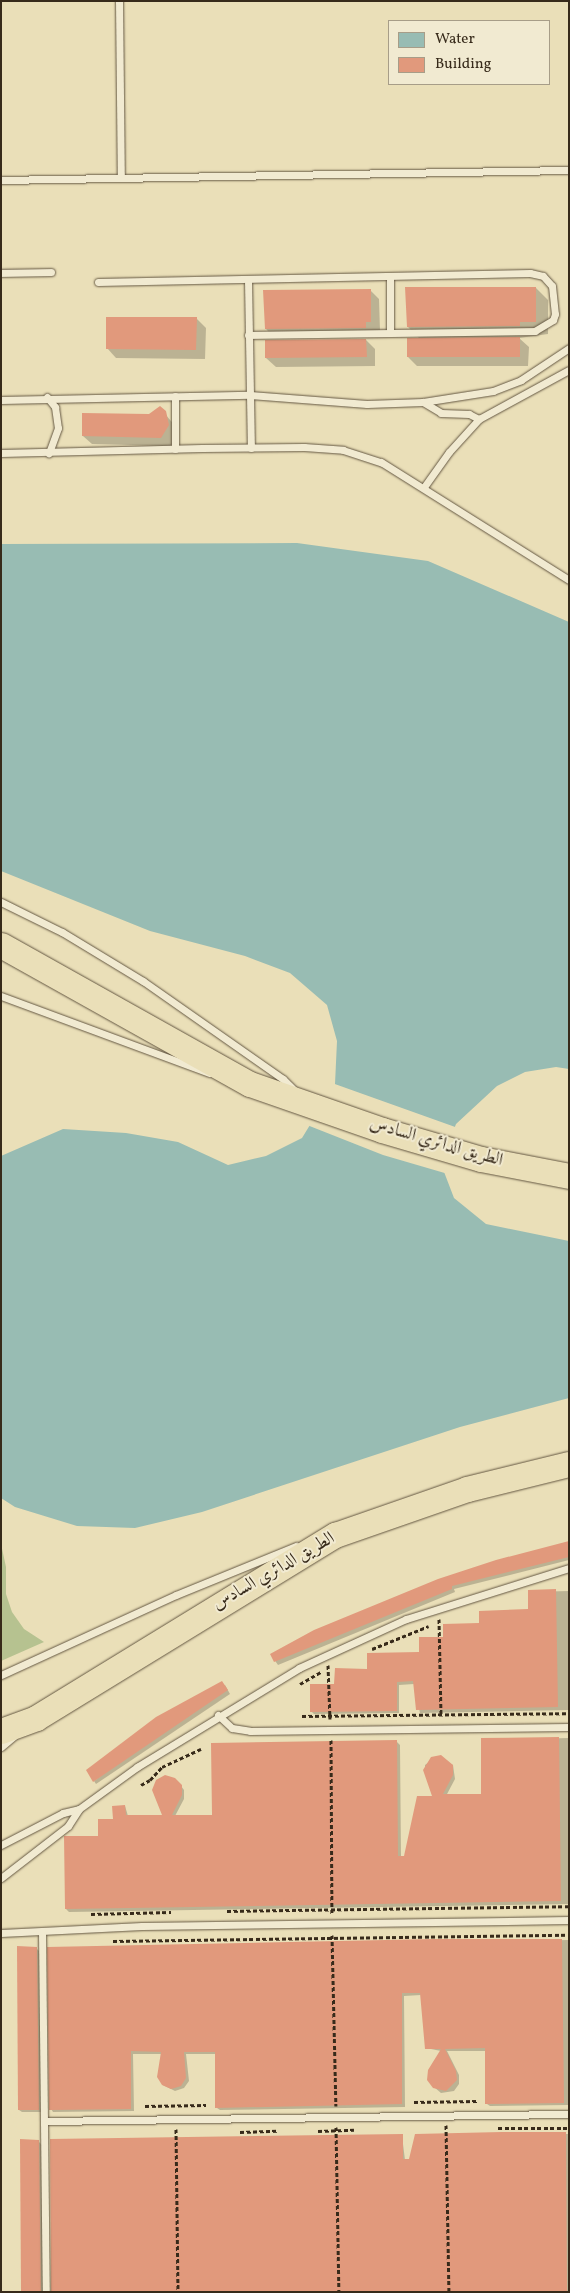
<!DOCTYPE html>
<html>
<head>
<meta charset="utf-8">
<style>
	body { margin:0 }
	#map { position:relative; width:570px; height:2293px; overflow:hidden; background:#eadfb8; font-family:Vollkorn,Amiri,serif }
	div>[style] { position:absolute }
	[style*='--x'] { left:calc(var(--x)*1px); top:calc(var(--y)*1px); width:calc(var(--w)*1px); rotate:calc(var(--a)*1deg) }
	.green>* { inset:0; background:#b6c290 }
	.water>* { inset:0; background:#98bcb3 }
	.pier>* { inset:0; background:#eadfb8 }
	.shadow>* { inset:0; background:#0003 }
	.building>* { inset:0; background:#e1997c }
	.path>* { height:3px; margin-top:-1.5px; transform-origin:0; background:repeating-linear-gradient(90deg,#372a1a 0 4px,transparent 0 6.5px) }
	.roads { filter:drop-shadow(0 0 1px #645742) drop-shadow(0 0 1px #645742) }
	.lane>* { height:7px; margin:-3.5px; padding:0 3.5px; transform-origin:3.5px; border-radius:3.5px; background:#f1ead1 }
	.highway>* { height:25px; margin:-12.5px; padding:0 12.5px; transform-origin:12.5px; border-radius:12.5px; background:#eadfb8 }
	span { translate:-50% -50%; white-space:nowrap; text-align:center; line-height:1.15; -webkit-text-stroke:4px #f1ead1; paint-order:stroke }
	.street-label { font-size:18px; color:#372a1a }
	.frame { position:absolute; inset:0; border:2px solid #372a1a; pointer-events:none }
	.legend { position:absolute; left:388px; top:20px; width:162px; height:65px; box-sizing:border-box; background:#f1ead1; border:1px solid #a79d88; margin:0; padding:6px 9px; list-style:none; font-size:15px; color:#372a1a }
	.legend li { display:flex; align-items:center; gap:10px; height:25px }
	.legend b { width:25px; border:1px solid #a79d88 }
</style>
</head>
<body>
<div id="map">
	<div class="green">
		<i style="clip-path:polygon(1px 1544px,6px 1567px,6px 1594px,12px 1612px,24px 1629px,44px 1642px,1px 1661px)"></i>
	</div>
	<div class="water">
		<i style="clip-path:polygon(297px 543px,428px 561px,569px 622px,569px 1069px,556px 1067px,525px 1072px,497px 1086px,456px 1124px,441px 1164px,454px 1198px,486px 1224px,569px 1241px,569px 1398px,460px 1427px,202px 1512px,135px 1528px,77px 1526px,15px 1507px,1px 1498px,1px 1156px,63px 1129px,126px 1133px,178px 1142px,228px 1165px,266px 1156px,302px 1138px,335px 1084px,337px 1041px,327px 1005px,290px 973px,245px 956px,150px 931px,1px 871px,1px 544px)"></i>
	</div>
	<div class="pier">
		<i style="clip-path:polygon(332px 1083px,458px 1128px,444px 1163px,448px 1174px,383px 1155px,307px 1125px)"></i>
	</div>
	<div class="shadow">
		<i style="clip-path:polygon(536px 288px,548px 300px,548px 334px,519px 338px,529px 347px,528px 366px,417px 366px,408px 357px,420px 339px,408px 327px)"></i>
		<i style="clip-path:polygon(370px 290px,379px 299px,380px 331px,375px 331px,375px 337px,275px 338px,266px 329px)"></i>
		<i style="clip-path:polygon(196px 318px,206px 328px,205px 359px,116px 358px,107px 348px)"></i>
		<i style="clip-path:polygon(366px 340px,375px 349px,375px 366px,276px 367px,266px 358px)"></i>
		<i style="clip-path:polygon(160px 408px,176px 427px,176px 440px,170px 446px,92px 444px,83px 436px,149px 415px)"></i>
		<i style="clip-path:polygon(569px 1542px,569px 1560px,454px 1589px,455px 1592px,278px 1665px,271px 1655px,315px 1631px)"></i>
		<i style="clip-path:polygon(569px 1591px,569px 1710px,420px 1713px,414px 1684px,399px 1685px,399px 1713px,314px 1714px,311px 1711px,335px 1685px,421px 1653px,444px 1638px,529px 1611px,529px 1592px)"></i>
		<i style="clip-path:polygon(225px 1685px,230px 1694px,96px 1784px,94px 1781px)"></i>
		<i style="clip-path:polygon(569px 1738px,569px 1904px,69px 1912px,66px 1909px,99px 1837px,125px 1806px,128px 1816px,164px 1816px,178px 1782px,184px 1790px,184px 1799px,175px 1816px,213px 1816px,397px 1742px,400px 1745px,401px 1857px,405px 1858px,434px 1797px,425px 1774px,425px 1765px,436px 1757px,453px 1765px,455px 1779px,446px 1796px,482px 1795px,482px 1740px)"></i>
		<i style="clip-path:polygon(569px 1940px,569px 2105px,490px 2106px,487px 2104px,486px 2051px,447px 2051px,459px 2075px,459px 2084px,454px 2091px,441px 2093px,434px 2087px,441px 2051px,426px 2048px,421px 1995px,404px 1996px,405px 2107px,220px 2110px,217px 2108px,216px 2054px,186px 2054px,189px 2081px,184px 2088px,175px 2091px,163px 2085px,162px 2054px,133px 2054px,134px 2111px,53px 2112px,51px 2109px,49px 1948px)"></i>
		<i style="clip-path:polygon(36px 1948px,39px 1951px,41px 2112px,22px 2112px,19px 2110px)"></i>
		<i style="clip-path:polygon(569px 2134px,569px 2292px,53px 2292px,402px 2136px,405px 2160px,410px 2161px,416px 2136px)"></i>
		<i style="clip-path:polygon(38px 2141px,41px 2144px,43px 2292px,22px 2292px)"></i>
	</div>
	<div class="building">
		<i style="clip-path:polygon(405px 287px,536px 287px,536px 322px,520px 322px,520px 326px,407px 327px)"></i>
		<i style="clip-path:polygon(371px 289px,371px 322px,366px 322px,366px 328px,265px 329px,263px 290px)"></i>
		<i style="clip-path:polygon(106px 317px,197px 317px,196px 350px,106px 349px)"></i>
		<i style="clip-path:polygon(520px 337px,520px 357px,407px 357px,407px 338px)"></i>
		<i style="clip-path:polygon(366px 339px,367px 357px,265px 358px,265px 340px)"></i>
		<i style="clip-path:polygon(160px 406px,166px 411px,169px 425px,161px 438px,82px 436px,82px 413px,149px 414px)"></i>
		<i style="clip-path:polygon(569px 1541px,569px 1557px,452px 1586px,452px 1589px,274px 1662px,270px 1654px,314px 1630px,438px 1579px,496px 1560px)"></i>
		<i style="clip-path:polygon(556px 1589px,558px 1707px,416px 1710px,413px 1681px,397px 1682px,397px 1711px,310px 1712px,310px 1684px,334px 1684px,335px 1668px,367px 1669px,367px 1653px,419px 1652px,419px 1637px,443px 1637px,443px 1624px,479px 1623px,479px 1611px,528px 1609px,528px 1590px)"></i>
		<i style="clip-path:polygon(222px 1681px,228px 1690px,93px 1782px,86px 1770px,156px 1717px)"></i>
		<i style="clip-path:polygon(559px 1737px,561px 1901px,65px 1909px,64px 1836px,98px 1836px,98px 1819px,113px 1819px,112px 1806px,125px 1805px,126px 1815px,162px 1815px,152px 1790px,156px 1780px,165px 1775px,175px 1778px,182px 1785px,182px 1795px,172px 1815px,212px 1815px,211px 1743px,397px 1740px,398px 1856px,404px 1856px,417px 1796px,432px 1796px,423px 1770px,431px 1757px,441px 1755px,453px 1765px,453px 1775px,443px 1794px,481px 1794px,481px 1738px)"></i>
		<i style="clip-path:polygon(434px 1939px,562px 1939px,564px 2103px,485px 2104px,485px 2048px,445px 2049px,456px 2071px,457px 2080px,446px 2091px,433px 2088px,427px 2080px,428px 2070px,441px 2049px,425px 2049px,420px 1993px,402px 1993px,402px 2104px,215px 2108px,215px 2052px,184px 2052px,186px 2078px,181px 2086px,171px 2089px,162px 2085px,157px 2077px,161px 2052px,131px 2051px,131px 2109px,49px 2110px,47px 1947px)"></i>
		<i style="clip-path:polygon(17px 1946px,37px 1947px,39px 2110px,18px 2110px)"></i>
		<i style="clip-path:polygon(502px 2132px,566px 2132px,567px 2292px,51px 2292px,50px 2139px,403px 2134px,403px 2159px,409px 2159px,415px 2134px)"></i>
		<i style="clip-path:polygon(20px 2139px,39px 2140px,41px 2292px,21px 2292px)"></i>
	</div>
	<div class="path">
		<i style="--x:439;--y:1619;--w:96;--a:88.8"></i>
		<i style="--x:372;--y:1649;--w:61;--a:-22"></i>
		<i style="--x:328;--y:1665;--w:54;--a:87.9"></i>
		<i style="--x:300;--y:1684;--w:24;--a:-30"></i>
		<i style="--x:302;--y:1716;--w:267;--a:-0.6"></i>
		<i style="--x:331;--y:1740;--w:174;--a:89.7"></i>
		<i style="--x:141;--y:1785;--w:10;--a:-29"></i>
		<i style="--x:150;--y:1780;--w:18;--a:-47"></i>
		<i style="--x:162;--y:1767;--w:43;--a:-24.8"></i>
		<i style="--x:227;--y:1911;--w:342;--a:-0.8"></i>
		<i style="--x:91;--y:1914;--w:80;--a:-1.4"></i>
		<i style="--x:332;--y:1935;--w:171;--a:88.7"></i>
		<i style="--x:113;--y:1941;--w:456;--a:-0.8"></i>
		<i style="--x:414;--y:2102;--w:63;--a:-0.9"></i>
		<i style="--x:145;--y:2106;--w:61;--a:-0.9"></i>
		<i style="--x:446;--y:2125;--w:167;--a:89"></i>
		<i style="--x:336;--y:2127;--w:165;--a:89"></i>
		<i style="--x:498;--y:2128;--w:71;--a:0"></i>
		<i style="--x:176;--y:2129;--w:163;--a:89.3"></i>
		<i style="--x:318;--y:2131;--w:36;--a:-2"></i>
		<i style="--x:240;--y:2132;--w:37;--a:-2"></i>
	</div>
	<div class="roads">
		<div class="lane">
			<i style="--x:119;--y:1;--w:177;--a:89.4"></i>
			<i style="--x:1;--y:180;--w:568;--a:-1.01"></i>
			<i style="--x:1;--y:273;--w:50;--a:-1.1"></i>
			<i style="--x:248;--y:280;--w:168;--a:89"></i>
			<i style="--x:98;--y:282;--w:432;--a:-1.2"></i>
			<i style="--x:530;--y:273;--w:13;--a:13"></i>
			<i style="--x:543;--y:276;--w:13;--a:48"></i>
			<i style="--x:552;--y:286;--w:28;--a:84"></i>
			<i style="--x:555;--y:314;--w:6;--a:108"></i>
			<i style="--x:553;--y:320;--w:21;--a:149"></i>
			<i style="--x:535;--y:331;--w:287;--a:179.2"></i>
			<i style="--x:390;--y:332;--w:56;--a:-90"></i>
			<i style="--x:175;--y:396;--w:53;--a:90"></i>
			<i style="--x:47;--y:397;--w:13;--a:51"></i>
			<i style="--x:55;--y:407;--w:21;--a:82"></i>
			<i style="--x:58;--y:428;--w:27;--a:110"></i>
			<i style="--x:1;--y:400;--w:249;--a:-1.2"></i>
			<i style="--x:250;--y:395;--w:117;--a:4.4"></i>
			<i style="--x:367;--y:404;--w:56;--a:-2"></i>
			<i style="--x:423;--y:402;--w:71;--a:-8.9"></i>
			<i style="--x:493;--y:391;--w:30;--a:-21"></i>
			<i style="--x:521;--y:380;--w:58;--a:-33.7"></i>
			<i style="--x:423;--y:402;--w:21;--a:31"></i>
			<i style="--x:441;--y:413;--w:28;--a:2"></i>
			<i style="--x:469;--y:414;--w:11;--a:27"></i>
			<i style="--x:1;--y:453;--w:201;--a:-1.4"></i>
			<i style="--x:202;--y:448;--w:102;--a:-0.6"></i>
			<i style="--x:304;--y:447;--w:39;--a:4"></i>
			<i style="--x:343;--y:450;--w:40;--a:18"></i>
			<i style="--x:381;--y:462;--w:222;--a:32.1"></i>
			<i style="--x:424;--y:487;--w:43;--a:-54.5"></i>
			<i style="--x:449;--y:452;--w:45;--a:-47.7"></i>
			<i style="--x:479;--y:419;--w:102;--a:-28.6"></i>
			<i style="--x:1;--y:902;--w:68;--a:26.2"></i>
			<i style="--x:62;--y:932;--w:95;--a:31.2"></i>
			<i style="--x:143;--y:981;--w:171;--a:35"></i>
			<i style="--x:283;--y:1079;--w:16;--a:45"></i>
			<i style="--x:1;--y:996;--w:222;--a:20.3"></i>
			<i style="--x:1;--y:1675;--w:192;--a:-24.6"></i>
			<i style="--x:176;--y:1595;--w:130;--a:-22.2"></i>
			<i style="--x:218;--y:1715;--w:19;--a:43"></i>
			<i style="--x:232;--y:1728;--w:18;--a:9"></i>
			<i style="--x:250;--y:1731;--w:319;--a:-0.7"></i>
			<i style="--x:1;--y:1747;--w:17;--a:-40"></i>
			<i style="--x:1;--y:1845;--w:70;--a:-27.3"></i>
			<i style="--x:63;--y:1813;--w:16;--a:-14"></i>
			<i style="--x:1;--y:1878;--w:85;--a:-37.8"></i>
			<i style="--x:68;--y:1826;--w:20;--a:-57"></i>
			<i style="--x:79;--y:1809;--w:72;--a:-35.9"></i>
			<i style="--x:137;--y:1767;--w:190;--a:-31.4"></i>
			<i style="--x:299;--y:1668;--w:118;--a:-24.6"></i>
			<i style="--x:406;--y:1619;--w:171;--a:-17.4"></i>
			<i style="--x:42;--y:1932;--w:360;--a:89.4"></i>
			<i style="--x:1;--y:1933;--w:141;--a:-2.8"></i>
			<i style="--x:142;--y:1926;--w:427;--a:-0.8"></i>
			<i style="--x:45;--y:2121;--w:524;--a:-0.77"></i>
		</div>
		<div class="highway">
			<i style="--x:1;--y:945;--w:285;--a:29.2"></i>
			<i style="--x:250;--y:1084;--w:140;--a:19.2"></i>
			<i style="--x:382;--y:1130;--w:103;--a:16.3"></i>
			<i style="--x:481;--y:1159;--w:90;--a:10.9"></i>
			<i style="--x:1;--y:1731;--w:37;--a:-20"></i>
			<i style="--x:36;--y:1718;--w:351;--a:-31.5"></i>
			<i style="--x:335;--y:1535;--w:140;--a:-19.2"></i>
			<i style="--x:467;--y:1489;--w:105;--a:-13.8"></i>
		</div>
	</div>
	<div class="street-label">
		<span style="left:436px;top:1143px;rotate:16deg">الطريق الدائري السادس</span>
		<span style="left:274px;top:1572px;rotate:-30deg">الطريق الدائري السادس</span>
	</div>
	<div class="frame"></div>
	<ul class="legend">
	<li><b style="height:14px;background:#98bcb3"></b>Water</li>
	<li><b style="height:14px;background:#e1997c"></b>Building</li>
	</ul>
</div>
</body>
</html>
